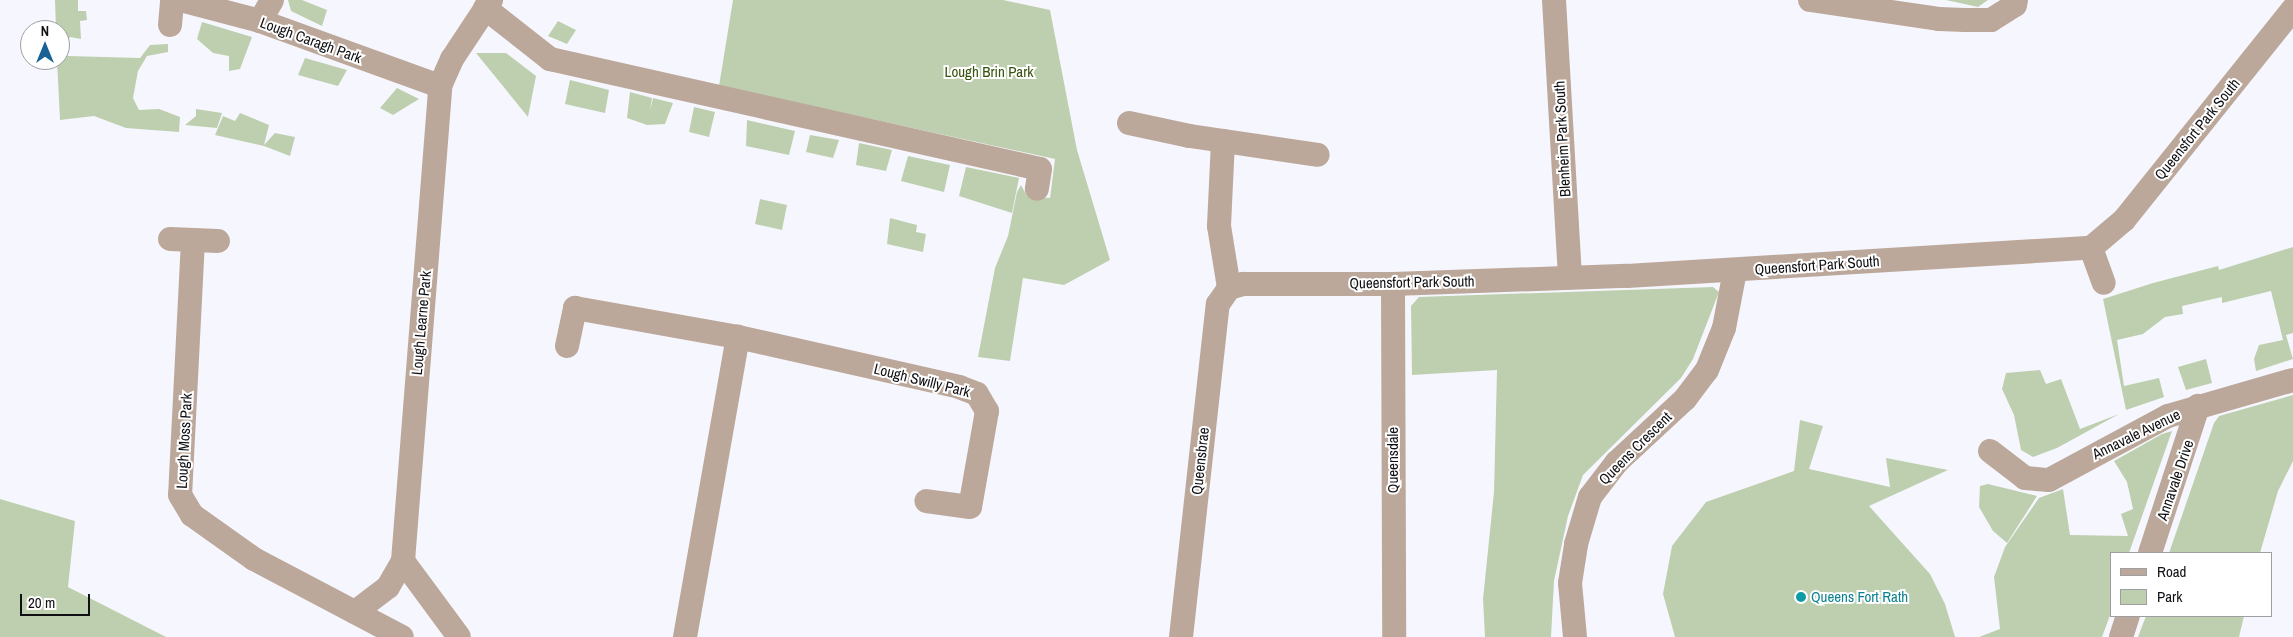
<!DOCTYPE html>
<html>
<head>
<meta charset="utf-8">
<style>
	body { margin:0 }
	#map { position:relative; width:2293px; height:637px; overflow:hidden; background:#f6f7fe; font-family:"Archivo Narrow",sans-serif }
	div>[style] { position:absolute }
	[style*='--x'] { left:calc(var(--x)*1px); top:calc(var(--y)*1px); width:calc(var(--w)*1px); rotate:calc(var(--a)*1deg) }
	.green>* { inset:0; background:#becfaf }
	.street>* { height:24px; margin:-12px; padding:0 12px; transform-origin:12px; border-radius:12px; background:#bca89a }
	.dots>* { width:14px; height:14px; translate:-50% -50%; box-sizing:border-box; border:2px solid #fff; border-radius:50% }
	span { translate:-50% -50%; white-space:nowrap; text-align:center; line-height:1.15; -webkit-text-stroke:4px #fff; paint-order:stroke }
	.street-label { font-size:15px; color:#101014 }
	.park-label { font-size:15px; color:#35510b }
	.culture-label { font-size:15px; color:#0d838f }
	.left { translate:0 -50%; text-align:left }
	.legend { position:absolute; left:2110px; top:552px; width:162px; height:65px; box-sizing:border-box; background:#fff; border:1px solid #9f9fa1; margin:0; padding:6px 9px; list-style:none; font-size:15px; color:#101014 }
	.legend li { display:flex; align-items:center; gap:10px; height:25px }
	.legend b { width:25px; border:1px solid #9f9fa1 }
	.north { position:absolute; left:20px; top:20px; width:50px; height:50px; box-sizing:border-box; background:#fff; border:1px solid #9f9fa1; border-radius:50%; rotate:0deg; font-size:14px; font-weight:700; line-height:20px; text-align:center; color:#101014 }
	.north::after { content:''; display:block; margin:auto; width:18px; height:22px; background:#176194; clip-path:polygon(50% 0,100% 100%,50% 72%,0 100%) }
	.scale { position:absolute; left:20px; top:594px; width:70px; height:22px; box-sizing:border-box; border:2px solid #101014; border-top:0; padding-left:6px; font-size:15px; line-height:18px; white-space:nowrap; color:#101014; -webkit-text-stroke:4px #fff; paint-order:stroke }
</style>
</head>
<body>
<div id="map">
	<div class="green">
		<i style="clip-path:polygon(55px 0,78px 0,78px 11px,86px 11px,87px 20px,80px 21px,81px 39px,70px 37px,66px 43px,68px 56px,140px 58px,150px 45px,168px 44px,168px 52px,147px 56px,138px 71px,133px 98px,139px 110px,159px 109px,180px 117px,179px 132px,126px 128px,94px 116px,60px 120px,57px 60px,60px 60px,60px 30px,56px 30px)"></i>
		<i style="clip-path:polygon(288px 0,302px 0,327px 10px,322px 26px,291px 11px)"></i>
		<i style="clip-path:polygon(733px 0,1003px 0,1050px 10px,1077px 150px,1110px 260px,1064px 285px,1023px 278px,1010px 361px,978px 357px,995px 268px,1008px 236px,1017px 192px,1021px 185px,1027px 196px,1050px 198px,1055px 159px,719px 86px)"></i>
		<i style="clip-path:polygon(1946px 0,1988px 0,1978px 7px)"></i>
		<i style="clip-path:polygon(558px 21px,576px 30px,567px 44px,548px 36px)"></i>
		<i style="clip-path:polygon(202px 22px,252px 37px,240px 69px,229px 71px,229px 56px,213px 53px,197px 39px)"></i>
		<i style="clip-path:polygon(476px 53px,506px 53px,536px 76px,528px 117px)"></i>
		<i style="clip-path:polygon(305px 58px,347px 70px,338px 86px,298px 75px)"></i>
		<i style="clip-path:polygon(570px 80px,609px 90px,605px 113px,565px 104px)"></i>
		<i style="clip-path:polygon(397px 88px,419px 99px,393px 115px,380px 108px)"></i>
		<i style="clip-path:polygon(630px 92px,652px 98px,650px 111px,653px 98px,673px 103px,665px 124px,647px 125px,627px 118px)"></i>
		<i style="clip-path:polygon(694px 107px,715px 112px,709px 137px,689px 132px)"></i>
		<i style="clip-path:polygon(196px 109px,222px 113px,217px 128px,185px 125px,196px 116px)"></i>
		<i style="clip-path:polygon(240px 113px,269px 125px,264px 145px,275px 133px,295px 137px,290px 156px,264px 146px,215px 135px,223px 116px,235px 121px)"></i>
		<i style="clip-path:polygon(747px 120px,795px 131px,789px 155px,746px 146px)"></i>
		<i style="clip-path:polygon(810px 135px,839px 140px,833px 158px,806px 152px)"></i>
		<i style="clip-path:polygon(859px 143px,892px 150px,886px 171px,856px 165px)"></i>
		<i style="clip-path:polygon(908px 156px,950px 165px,944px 192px,901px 181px)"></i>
		<i style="clip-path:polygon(966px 167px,1019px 178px,1012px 213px,959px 196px)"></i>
		<i style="clip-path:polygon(760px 199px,787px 205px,782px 230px,755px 224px)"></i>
		<i style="clip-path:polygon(890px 218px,917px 225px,916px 232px,926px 234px,923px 252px,887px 244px)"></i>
		<i style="clip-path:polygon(2293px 247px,2293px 333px,2286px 335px,2293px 359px,2256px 371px,2254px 359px,2259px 345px,2283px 340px,2271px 291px,2222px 303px,2222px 297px,2182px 306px,2183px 314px,2165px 317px,2143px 334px,2117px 340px,2124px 386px,2159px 378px,2164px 397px,2126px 410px,2103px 299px,2153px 283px,2218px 266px,2219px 270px)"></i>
		<i style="clip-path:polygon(1713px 287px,1719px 292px,1693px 359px,1681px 378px,1583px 475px,1568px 516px,1554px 581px,1551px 637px,1485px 637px,1483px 599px,1494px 492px,1497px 370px,1412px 375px,1411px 306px,1419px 297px)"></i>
		<i style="clip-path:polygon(2206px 359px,2212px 383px,2186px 390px,2178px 367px)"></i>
		<i style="clip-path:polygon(2040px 370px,2046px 384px,2061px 379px,2080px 429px,2119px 414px,2057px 448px,2033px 457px,2021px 450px,2014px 415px,2002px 389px,2006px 373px)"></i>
		<i style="clip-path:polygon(2293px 395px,2293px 461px,2278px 491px,2260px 553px,2169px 553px,2214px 423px,2219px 416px)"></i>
		<i style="clip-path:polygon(1800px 420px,1823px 426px,1809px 469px,1890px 487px,1886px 458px,1948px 470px,1869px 506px,1930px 574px,1945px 604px,1955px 637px,1675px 637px,1663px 594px,1672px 546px,1706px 502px,1794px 471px)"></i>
		<i style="clip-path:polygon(2172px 431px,2129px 553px,2112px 553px,2112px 610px,2102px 637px,1979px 637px,2000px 629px,1994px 577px,2005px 547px,2039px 498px,2063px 489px,2070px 535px,2128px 536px,2121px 514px,2133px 509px,2127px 482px,2114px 461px,2162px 434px)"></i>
		<i style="clip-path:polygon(1988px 484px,2037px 496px,2007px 543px,1993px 531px,1979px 507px,1980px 486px)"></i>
		<i style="clip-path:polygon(0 499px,75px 521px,68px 587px,166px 637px,0 637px)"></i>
		<i style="clip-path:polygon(2146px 616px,2244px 616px,2239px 637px,2138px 637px)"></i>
	</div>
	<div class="street">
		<i style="--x:180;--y:0;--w:83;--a:14.7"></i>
		<i style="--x:260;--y:21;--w:191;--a:19.9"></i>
		<i style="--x:1554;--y:0;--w:278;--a:86.7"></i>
		<i style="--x:1810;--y:0;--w:130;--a:8.4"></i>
		<i style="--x:1939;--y:19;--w:26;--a:2"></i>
		<i style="--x:1965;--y:20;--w:26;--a:0"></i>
		<i style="--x:1991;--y:20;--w:28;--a:-32"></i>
		<i style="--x:2015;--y:5;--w:5;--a:-79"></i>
		<i style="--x:485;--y:8;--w:83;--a:38.1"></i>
		<i style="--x:550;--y:59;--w:502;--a:12.65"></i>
		<i style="--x:1040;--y:169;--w:20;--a:99"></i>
		<i style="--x:260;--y:21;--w:24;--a:-60"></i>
		<i style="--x:170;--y:25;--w:25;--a:-85"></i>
		<i style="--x:1129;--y:123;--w:62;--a:12"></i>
		<i style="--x:1190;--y:136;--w:129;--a:8.4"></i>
		<i style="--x:1223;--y:141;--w:85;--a:92.7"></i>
		<i style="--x:1219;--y:226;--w:63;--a:80.8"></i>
		<i style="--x:170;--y:239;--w:48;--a:2.4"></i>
		<i style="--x:193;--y:240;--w:255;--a:92.9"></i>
		<i style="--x:180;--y:495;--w:23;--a:59"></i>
		<i style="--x:192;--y:515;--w:76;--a:35.4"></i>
		<i style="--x:254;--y:559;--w:167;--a:27.8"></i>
		<i style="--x:2091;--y:248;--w:37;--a:70"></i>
		<i style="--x:1393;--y:284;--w:353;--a:89.8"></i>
		<i style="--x:1229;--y:288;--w:15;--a:-16"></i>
		<i style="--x:1243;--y:284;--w:150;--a:0"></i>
		<i style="--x:1393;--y:284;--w:234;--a:-2"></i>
		<i style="--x:1627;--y:276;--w:465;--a:-3.5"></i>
		<i style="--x:2091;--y:248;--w:43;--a:-40.3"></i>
		<i style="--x:2124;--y:220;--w:270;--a:-51.3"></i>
		<i style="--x:567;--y:346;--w:39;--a:-78"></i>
		<i style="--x:575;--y:308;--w:166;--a:10.1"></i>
		<i style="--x:1990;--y:451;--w:44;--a:37.6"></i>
		<i style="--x:2025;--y:478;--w:24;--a:5"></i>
		<i style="--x:2049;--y:480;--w:135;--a:-28.3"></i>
		<i style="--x:2168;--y:416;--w:130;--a:-16.1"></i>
		<i style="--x:2150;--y:553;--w:155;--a:-71.9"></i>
		<i style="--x:403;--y:561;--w:94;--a:53.6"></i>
		<i style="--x:355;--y:612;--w:41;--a:-37.1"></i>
		<i style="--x:388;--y:587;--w:30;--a:-60"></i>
		<i style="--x:403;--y:561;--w:476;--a:-85.5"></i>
		<i style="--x:440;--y:86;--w:30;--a:-66"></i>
		<i style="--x:452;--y:59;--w:71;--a:-56.5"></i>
		<i style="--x:685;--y:637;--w:305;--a:-80"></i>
		<i style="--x:738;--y:337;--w:227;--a:12.7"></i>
		<i style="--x:959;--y:387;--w:19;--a:21"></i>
		<i style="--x:977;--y:394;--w:20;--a:60"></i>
		<i style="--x:987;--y:411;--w:97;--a:100"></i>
		<i style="--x:970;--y:507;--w:44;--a:-172.2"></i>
		<i style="--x:1181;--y:637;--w:335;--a:-83.7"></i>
		<i style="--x:1218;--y:304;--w:19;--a:-55"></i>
		<i style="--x:1575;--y:637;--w:54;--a:-95.3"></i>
		<i style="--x:1570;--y:583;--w:39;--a:-81"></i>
		<i style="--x:1576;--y:544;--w:49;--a:-73.4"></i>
		<i style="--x:1590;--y:497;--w:44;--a:-52.4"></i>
		<i style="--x:1617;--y:462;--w:93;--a:-42.8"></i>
		<i style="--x:1685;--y:399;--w:36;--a:-53"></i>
		<i style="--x:1707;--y:370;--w:45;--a:-68"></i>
		<i style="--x:1724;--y:328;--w:58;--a:-79.1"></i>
		<i style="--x:2121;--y:637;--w:22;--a:-72"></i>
	</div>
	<div class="dots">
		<i style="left:1801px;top:597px;background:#0f9aa8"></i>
	</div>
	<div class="street-label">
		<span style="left:311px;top:40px;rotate:20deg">Lough Caragh Park</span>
		<span style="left:2197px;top:129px;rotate:-51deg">Queensfort Park South</span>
		<span style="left:1562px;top:139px;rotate:-93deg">Blenheim Park South</span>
		<span style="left:1817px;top:265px;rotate:-4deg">Queensfort Park South</span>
		<span style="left:1412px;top:282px;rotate:-1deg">Queensfort Park South</span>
		<span style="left:421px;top:323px;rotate:-85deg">Lough Learne Park</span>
		<span style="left:922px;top:380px;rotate:14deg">Lough Swilly Park</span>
		<span style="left:2136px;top:434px;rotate:-26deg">Annavale Avenue</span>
		<span style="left:184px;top:441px;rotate:-87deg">Lough Moss Park</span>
		<span style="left:1635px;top:448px;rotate:-45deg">Queens Crescent</span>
		<span style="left:1393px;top:460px;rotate:-90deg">Queensdale</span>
		<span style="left:1200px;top:461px;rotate:-84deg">Queensbrae</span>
		<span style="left:2175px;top:480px;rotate:-71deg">Annavale Drive</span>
	</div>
	<div class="park-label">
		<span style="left:989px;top:72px">Lough Brin Park</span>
	</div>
	<div class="culture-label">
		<span class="left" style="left:1811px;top:597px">Queens Fort Rath</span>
	</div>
	<ul class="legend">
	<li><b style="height:6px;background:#bca89a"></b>Road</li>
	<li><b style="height:14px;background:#becfaf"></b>Park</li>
	</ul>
	<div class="north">N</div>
	<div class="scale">20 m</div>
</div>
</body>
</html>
